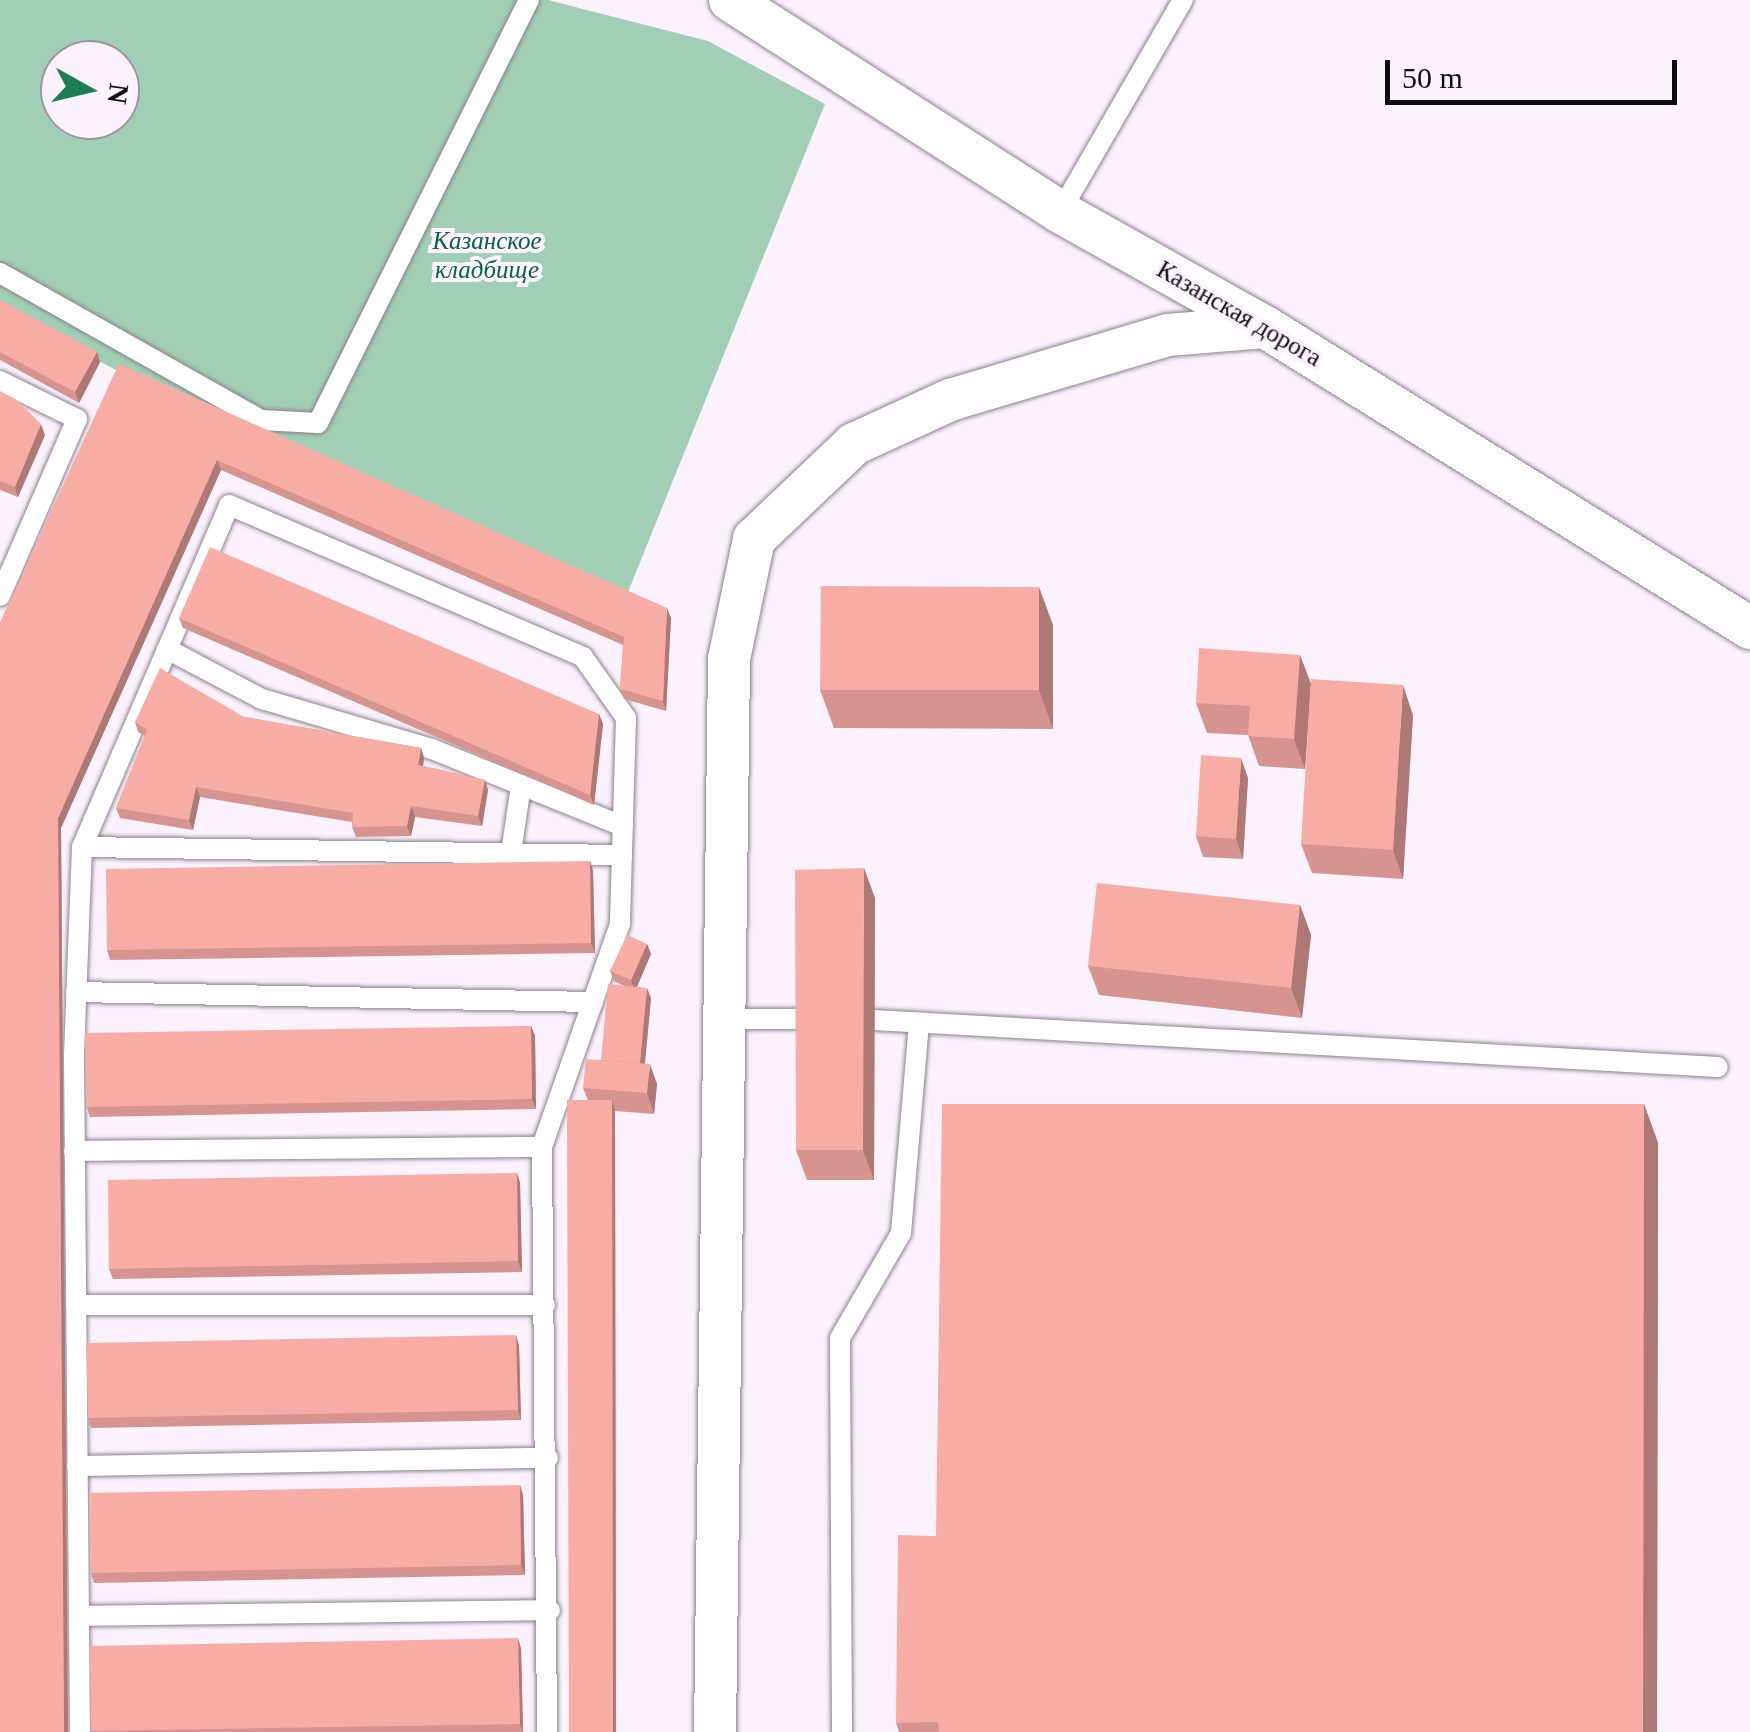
<!DOCTYPE html>
<html>
<head>
<meta charset="utf-8">
<style>
	body { margin:0 }
	#map { position:relative; width:1750px; height:1732px; overflow:hidden; background:#fcf2fe; font-family:Georgia,serif }
	div>[style] { position:absolute }
	[style*='--x'] { left:calc(var(--x)*1px); top:calc(var(--y)*1px); width:calc(var(--w)*1px); rotate:calc(var(--a)*1deg) }
	.green>* { inset:0; background:#a1cfb6 }
	.roads { filter:drop-shadow(0 0 2px #8a818c) drop-shadow(0 0 2px #8a818c) }
	.lane>* { height:20px; margin:-10px; padding:0 10px; transform-origin:10px; border-radius:10px; background:#fff }
	.street>* { height:42px; margin:-21px; padding:0 21px; transform-origin:21px; border-radius:21px; background:#fff }
	.wall>* { inset:0; background:#d5948f }
	.shaded-wall>* { inset:0; background:#ae7874 }
	.building>* { inset:0; background:#f8aca6 }
	span { translate:-50% -50%; white-space:nowrap; text-align:center; line-height:1.15; -webkit-text-stroke:8px #fcf2fe; paint-order:stroke }
	.park-label { font-size:25px; color:#086341; font-style:italic }
	.street-label { font-size:25px; color:#100d11 }
	.north { position:absolute; left:40px; top:40px; width:100px; height:100px; box-sizing:border-box; background:#fcf2fe; border:2px solid #9e969f; border-radius:50%; rotate:98deg; font-size:28px; font-weight:700; line-height:40px; text-align:center; color:#100d11 }
	.north::after { content:''; display:block; margin:auto; width:35px; height:45px; background:#1d7e56; clip-path:polygon(50% 0,100% 100%,50% 72%,0 100%) }
	.scale { position:absolute; left:1385px; top:60px; width:292px; height:45px; box-sizing:border-box; border:5px solid #100d11; border-top:0; padding-left:12px; font-size:30px; line-height:35px; white-space:nowrap; color:#100d11; -webkit-text-stroke:8px #fcf2fe; paint-order:stroke }
</style>
</head>
<body>
<div id="map">
	<div class="green">
		<i style="clip-path:polygon(evenodd,0 0,548px 0,708px 41px,825px 104px,626px 597px,171px 399px,0 309px,0 0,60px 60px,120px 60px,120px 120px,60px 120px,60px 60px)"></i>
	</div>
	<div class="roads">
		<div class="lane">
			<i style="--x:1060;--y:212;--w:245;--a:-59.9"></i>
			<i style="--x:0;--y:273;--w:300;--a:29.4"></i>
			<i style="--x:261;--y:420;--w:57;--a:3"></i>
			<i style="--x:318;--y:423;--w:473;--a:-63.5"></i>
			<i style="--x:0;--y:381;--w:86;--a:26.3"></i>
			<i style="--x:77;--y:419;--w:193;--a:113.5"></i>
			<i style="--x:167;--y:649;--w:107;--a:27.8"></i>
			<i style="--x:262;--y:699;--w:177;--a:16.4"></i>
			<i style="--x:432;--y:749;--w:206;--a:22"></i>
			<i style="--x:82;--y:847;--w:540;--a:0.85"></i>
			<i style="--x:511;--y:853;--w:69;--a:-81.6"></i>
			<i style="--x:76;--y:992;--w:517;--a:1.11"></i>
			<i style="--x:726;--y:1019;--w:80;--a:0"></i>
			<i style="--x:874;--y:1020;--w:845;--a:3.19"></i>
			<i style="--x:74;--y:1151;--w:468;--a:-0.5"></i>
			<i style="--x:76;--y:1305;--w:469;--a:0"></i>
			<i style="--x:77;--y:1466;--w:471;--a:-1"></i>
			<i style="--x:79;--y:1616;--w:471;--a:-0.7"></i>
			<i style="--x:80;--y:1732;--w:677;--a:-90.51"></i>
			<i style="--x:74;--y:1055;--w:208;--a:-87.8"></i>
			<i style="--x:82;--y:847;--w:372;--a:-66.7"></i>
			<i style="--x:229;--y:505;--w:385;--a:23.2"></i>
			<i style="--x:583;--y:657;--w:75;--a:54.8"></i>
			<i style="--x:626;--y:718;--w:206;--a:91.7"></i>
			<i style="--x:620;--y:924;--w:236;--a:109.3"></i>
			<i style="--x:542;--y:1147;--w:585;--a:89.51"></i>
			<i style="--x:842;--y:1732;--w:394;--a:-90.3"></i>
			<i style="--x:840;--y:1338;--w:121;--a:-59.8"></i>
			<i style="--x:901;--y:1233;--w:211;--a:-85.1"></i>
		</div>
		<div class="street">
			<i style="--x:730;--y:0;--w:392;--a:32.7"></i>
			<i style="--x:1060;--y:212;--w:235;--a:29.3"></i>
			<i style="--x:1265;--y:327;--w:571;--a:31.82"></i>
			<i style="--x:715;--y:1732;--w:1073;--a:-89.25"></i>
			<i style="--x:729;--y:659;--w:123;--a:-78.2"></i>
			<i style="--x:754;--y:539;--w:138;--a:-43.5"></i>
			<i style="--x:854;--y:444;--w:106;--a:-24.6"></i>
			<i style="--x:950;--y:400;--w:227;--a:-16.6"></i>
			<i style="--x:1168;--y:335;--w:97;--a:-4.7"></i>
		</div>
	</div>
	<div class="wall">
		<i style="clip-path:polygon(0 300px,97px 352px,100px 362px,79px 403px,0 360px)"></i>
		<i style="clip-path:polygon(119px 364px,671px 618px,666px 711px,624px 699px,620px 689px,623px 645px,221px 470px,61px 828px,68px 1732px,0 1732px,0 623px)"></i>
		<i style="clip-path:polygon(0 391px,45px 435px,18px 497px,0 490px)"></i>
		<i style="clip-path:polygon(179px 618px,599px 714px,603px 724px,594px 805px,183px 628px)"></i>
		<i style="clip-path:polygon(1053px 625px,1053px 729px,834px 728px,820px 690px)"></i>
		<i style="clip-path:polygon(1300px 655px,1311px 684px,1305px 769px,1259px 766px,1248px 735px,1207px 733px,1196px 703px)"></i>
		<i style="clip-path:polygon(1413px 715px,1403px 879px,1312px 873px,1301px 844px)"></i>
		<i style="clip-path:polygon(244px 717px,421px 748px,424px 758px,423px 766px,485px 780px,488px 790px,482px 826px,415px 817px,411px 836px,356px 837px,352px 827px,352px 822px,200px 797px,193px 830px,120px 818px,116px 808px,145px 736px,138px 732px,135px 722px)"></i>
		<i style="clip-path:polygon(1248px 778px,1243px 859px,1203px 857px,1196px 836px)"></i>
		<i style="clip-path:polygon(590px 861px,593px 871px,595px 953px,110px 960px,107px 950px)"></i>
		<i style="clip-path:polygon(875px 898px,874px 1180px,807px 1180px,796px 1150px)"></i>
		<i style="clip-path:polygon(1300px 905px,1311px 935px,1302px 1018px,1099px 995px,1088px 966px)"></i>
		<i style="clip-path:polygon(647px 944px,651px 954px,637px 987px,651px 998px,645px 1063px,657px 1084px,654px 1114px,615px 1111px,616px 1732px,569px 1732px,588px 1100px,583px 1088px,601px 1060px,624px 986px,614px 981px,610px 971px)"></i>
		<i style="clip-path:polygon(531px 1026px,535px 1036px,536px 1109px,90px 1117px,87px 1107px)"></i>
		<i style="clip-path:polygon(1644px 1104px,1658px 1143px,1657px 1732px,899px 1732px,896px 1723px,936px 1536px)"></i>
		<i style="clip-path:polygon(517px 1173px,520px 1183px,522px 1272px,113px 1279px,109px 1269px)"></i>
		<i style="clip-path:polygon(519px 1345px,521px 1420px,91px 1428px,88px 1418px)"></i>
		<i style="clip-path:polygon(520px 1485px,523px 1495px,525px 1575px,94px 1583px,91px 1573px)"></i>
		<i style="clip-path:polygon(90px 1646px,521px 1648px,523px 1732px,92px 1732px)"></i>
	</div>
	<div class="shaded-wall">
		<i style="clip-path:polygon(97px 352px,100px 362px,79px 403px,75px 392px)"></i>
		<i style="clip-path:polygon(41px 424px,45px 435px,18px 497px,15px 487px)"></i>
		<i style="clip-path:polygon(217px 460px,221px 470px,61px 828px,68px 1732px,64px 1732px,58px 818px)"></i>
		<i style="clip-path:polygon(1039px 587px,1053px 625px,1053px 729px,1039px 690px)"></i>
		<i style="clip-path:polygon(667px 608px,671px 618px,666px 711px,663px 701px)"></i>
		<i style="clip-path:polygon(1300px 655px,1311px 684px,1305px 769px,1294px 739px)"></i>
		<i style="clip-path:polygon(1403px 685px,1413px 715px,1403px 879px,1393px 850px)"></i>
		<i style="clip-path:polygon(599px 714px,603px 724px,594px 805px,590px 795px)"></i>
		<i style="clip-path:polygon(421px 748px,424px 758px,422px 775px,418px 765px)"></i>
		<i style="clip-path:polygon(1241px 758px,1248px 778px,1243px 859px,1236px 839px)"></i>
		<i style="clip-path:polygon(485px 780px,488px 790px,482px 826px,478px 816px)"></i>
		<i style="clip-path:polygon(196px 787px,200px 797px,193px 830px,189px 820px)"></i>
		<i style="clip-path:polygon(411px 806px,415px 817px,411px 836px,407px 826px)"></i>
		<i style="clip-path:polygon(590px 861px,593px 871px,595px 953px,591px 943px)"></i>
		<i style="clip-path:polygon(864px 868px,875px 898px,874px 1180px,863px 1150px)"></i>
		<i style="clip-path:polygon(1300px 905px,1311px 935px,1302px 1018px,1291px 988px)"></i>
		<i style="clip-path:polygon(647px 944px,651px 954px,635px 991px,631px 980px)"></i>
		<i style="clip-path:polygon(647px 988px,651px 998px,643px 1082px,639px 1071px)"></i>
		<i style="clip-path:polygon(531px 1026px,535px 1036px,536px 1109px,532px 1099px)"></i>
		<i style="clip-path:polygon(650px 1064px,657px 1084px,654px 1114px,647px 1093px)"></i>
		<i style="clip-path:polygon(612px 1100px,615px 1110px,616px 1732px,613px 1732px)"></i>
		<i style="clip-path:polygon(1644px 1104px,1658px 1143px,1657px 1732px,1643px 1732px)"></i>
		<i style="clip-path:polygon(517px 1173px,520px 1183px,522px 1272px,518px 1261px)"></i>
		<i style="clip-path:polygon(516px 1335px,519px 1345px,521px 1420px,518px 1410px)"></i>
		<i style="clip-path:polygon(520px 1485px,523px 1495px,525px 1575px,521px 1565px)"></i>
		<i style="clip-path:polygon(518px 1638px,521px 1648px,523px 1732px,520px 1724px)"></i>
	</div>
	<div class="building">
		<i style="clip-path:polygon(0 300px,97px 352px,75px 392px,0 352px)"></i>
		<i style="clip-path:polygon(119px 364px,667px 608px,663px 701px,620px 689px,624px 637px,217px 460px,58px 818px,64px 1732px,0 1732px,0 623px)"></i>
		<i style="clip-path:polygon(0 391px,17px 400px,41px 424px,15px 487px,0 481px)"></i>
		<i style="clip-path:polygon(210px 547px,599px 714px,590px 795px,179px 618px)"></i>
		<i style="clip-path:polygon(821px 586px,1039px 587px,1039px 690px,820px 690px)"></i>
		<i style="clip-path:polygon(1199px 648px,1300px 655px,1294px 739px,1248px 736px,1250px 706px,1196px 703px)"></i>
		<i style="clip-path:polygon(160px 668px,244px 717px,421px 748px,418px 765px,485px 780px,478px 816px,411px 806px,407px 826px,352px 827px,353px 813px,196px 787px,189px 820px,116px 808px,147px 730px,135px 722px)"></i>
		<i style="clip-path:polygon(1311px 679px,1403px 685px,1393px 850px,1301px 844px)"></i>
		<i style="clip-path:polygon(1201px 755px,1241px 758px,1236px 839px,1196px 836px)"></i>
		<i style="clip-path:polygon(590px 861px,591px 943px,107px 950px,106px 869px)"></i>
		<i style="clip-path:polygon(864px 868px,863px 1150px,796px 1150px,795px 870px)"></i>
		<i style="clip-path:polygon(1097px 883px,1300px 905px,1291px 988px,1088px 966px)"></i>
		<i style="clip-path:polygon(627px 935px,647px 944px,631px 980px,610px 971px)"></i>
		<i style="clip-path:polygon(608px 984px,647px 988px,640px 1063px,601px 1060px)"></i>
		<i style="clip-path:polygon(531px 1026px,532px 1099px,87px 1107px,85px 1033px)"></i>
		<i style="clip-path:polygon(586px 1059px,650px 1064px,647px 1093px,583px 1088px)"></i>
		<i style="clip-path:polygon(567px 1100px,612px 1100px,613px 1732px,569px 1732px)"></i>
		<i style="clip-path:polygon(942px 1104px,1644px 1104px,1643px 1732px,939px 1732px,938px 1722px,896px 1723px,898px 1535px,936px 1536px)"></i>
		<i style="clip-path:polygon(517px 1173px,518px 1261px,109px 1269px,108px 1180px)"></i>
		<i style="clip-path:polygon(516px 1335px,518px 1410px,88px 1418px,86px 1343px)"></i>
		<i style="clip-path:polygon(520px 1485px,521px 1565px,91px 1573px,89px 1493px)"></i>
		<i style="clip-path:polygon(518px 1638px,520px 1724px,91px 1731px,90px 1646px)"></i>
	</div>
	<div class="park-label">
		<span style="left:487px;top:256px">Казанское<br>кладбище</span>
	</div>
	<div class="street-label">
		<span style="left:1239px;top:314px;rotate:30deg">Казанская дорога</span>
	</div>
	<div class="north">N</div>
	<div class="scale">50 m</div>
</div>
</body>
</html>
